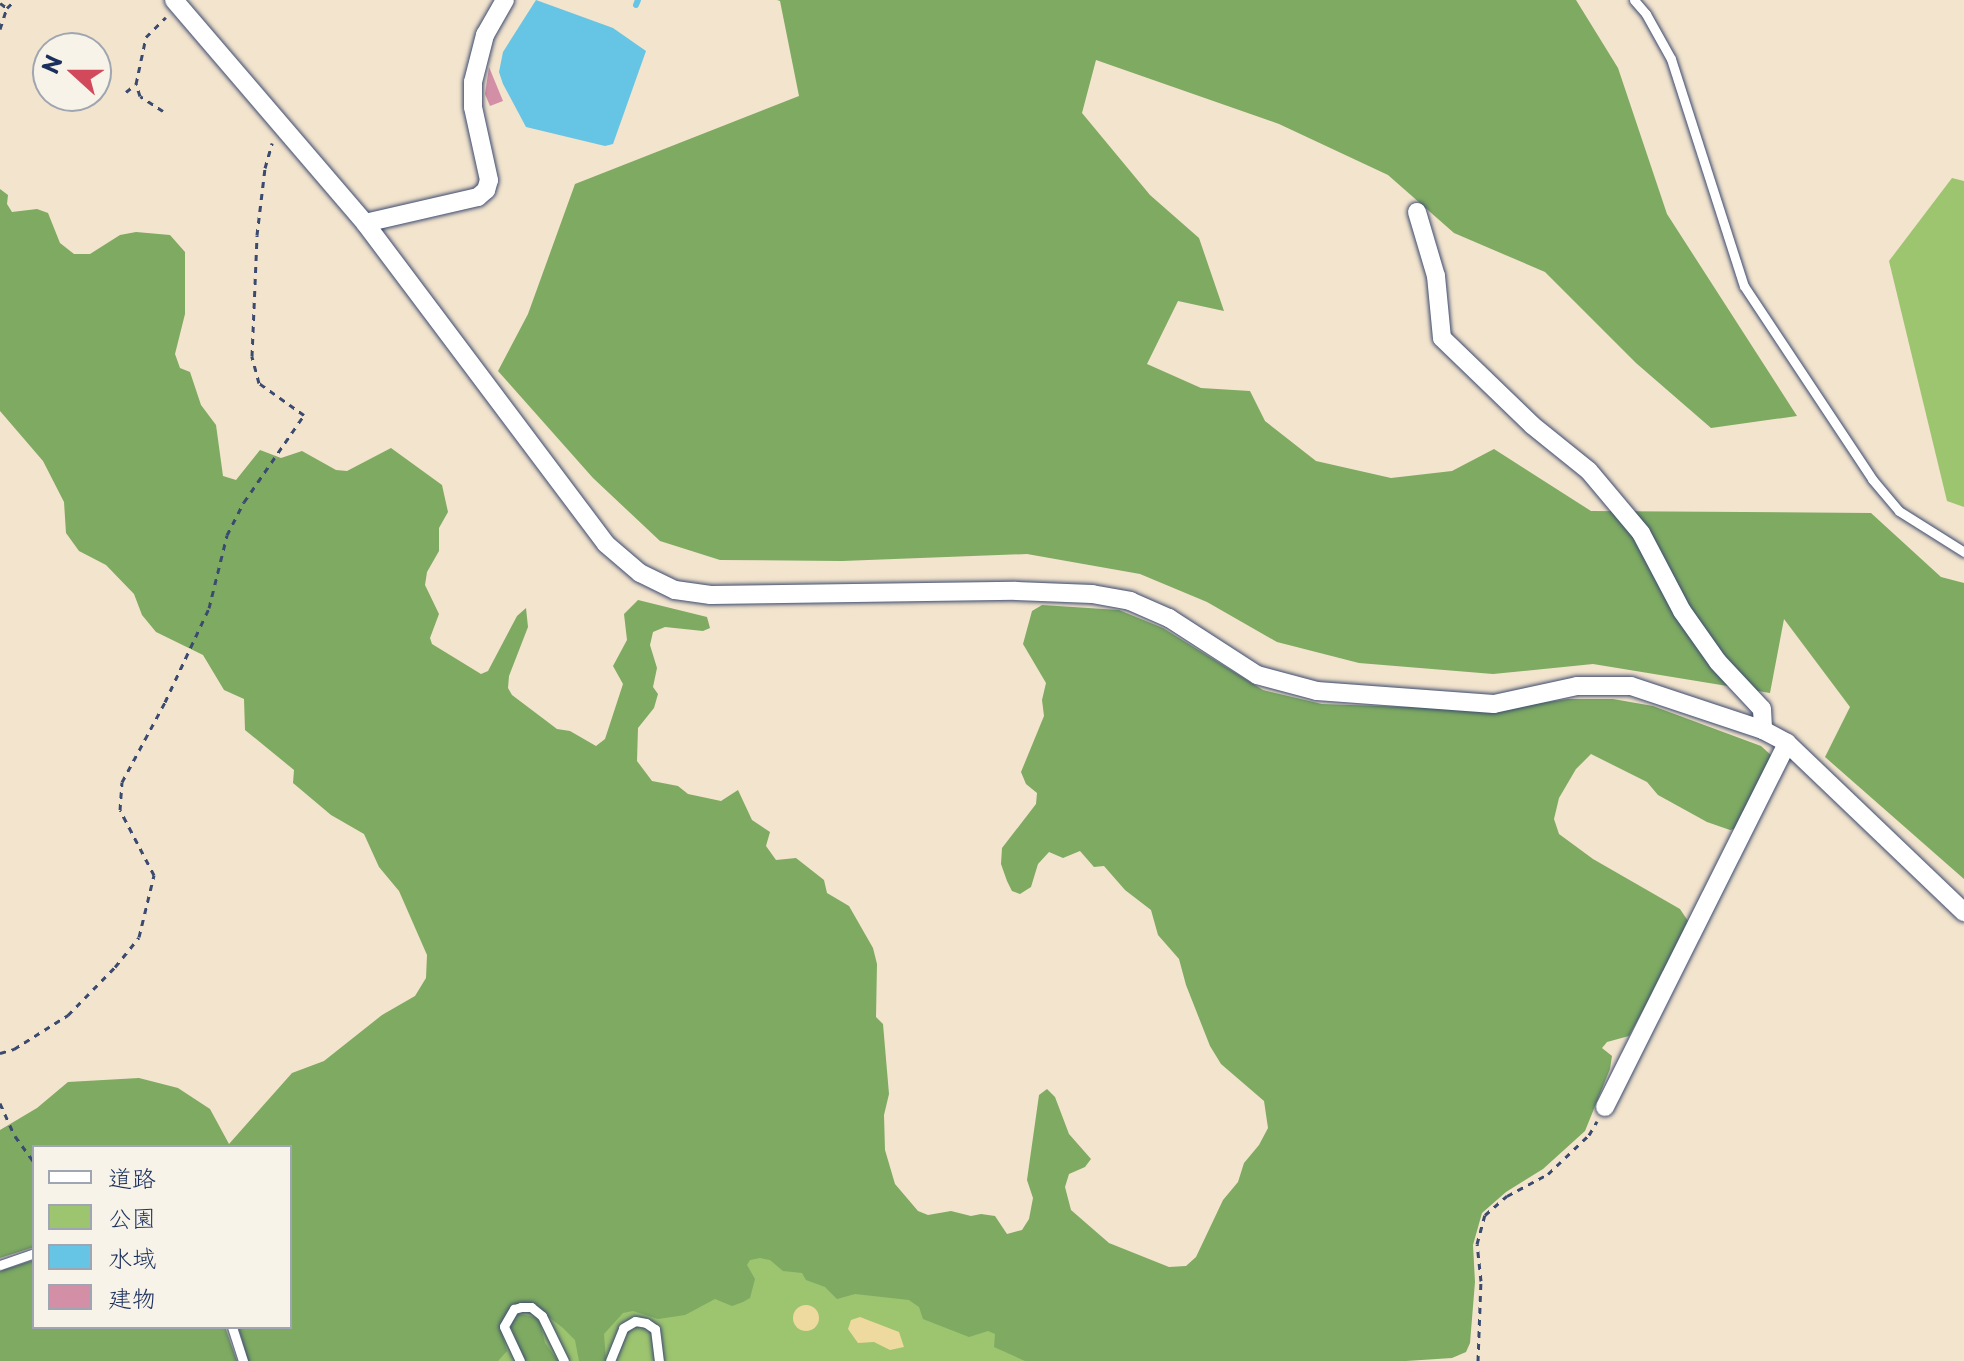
<!DOCTYPE html>
<html>
<head>
<meta charset="utf-8">
<style>
	body { margin:0 }
	#map { position:relative; width:1964px; height:1361px; overflow:hidden; background:#f3e4cd; font-family:"Playpen Sans","Klee One",sans-serif }
	div>[style] { position:absolute }
	[style*='--x'] { left:calc(var(--x)*1px); top:calc(var(--y)*1px); width:calc(var(--w)*1px); rotate:calc(var(--a)*1deg) }
	.green>* { inset:0; background:#9dc46f }
	.forest>* { inset:0; background:#7eaa62 }
	.sand>* { inset:0; background:#eeda9e }
	.round { border-radius:50% }
	.water>* { inset:0; background:#66c4e4 }
	.stream>* { height:6px; margin:-3px; padding:0 3px; transform-origin:3px; border-radius:3px; background:#66c4e4 }
	.building>* { inset:0; background:#d28fa5 }
	.path>* { height:3px; margin-top:-1.5px; transform-origin:0; background:repeating-linear-gradient(90deg,#3b4a6f 0 6px,transparent 0 12px) }
	.roads { filter:drop-shadow(0 0 2px #3b4a6f) drop-shadow(0 0 2px #3b4a6f) }
	.lane>* { height:9px; margin:-4.5px; padding:0 4.5px; transform-origin:4.5px; border-radius:4.5px; background:#fff }
	.street>* { height:18px; margin:-9px; padding:0 9px; transform-origin:9px; border-radius:9px; background:#fff }
	span { translate:-50% -50%; white-space:nowrap; text-align:center; line-height:1.15; -webkit-text-stroke:6px #f7f3e8; paint-order:stroke }
	.legend { position:absolute; left:32px; top:1145px; width:260px; height:184px; box-sizing:border-box; background:#f7f3e8; border:2px solid #9fa5b1; margin:0; padding:10px 14px; list-style:none; font-size:24px; color:#1b2f5e }
	.legend li { display:flex; align-items:center; gap:16px; height:40px }
	.legend b { width:40px; border:2px solid #9fa5b1 }
	.north { position:absolute; left:32px; top:32px; width:80px; height:80px; box-sizing:border-box; background:#f7f3e8; border:2px solid #9fa5b1; border-radius:50%; rotate:291deg; font-size:22px; font-weight:700; line-height:32px; text-align:center; color:#1b2f5e }
	.north::after { content:''; display:block; margin:auto; width:28px; height:36px; background:#d1495b; clip-path:polygon(50% 0,100% 100%,50% 72%,0 100%) }
</style>
</head>
<body>
<div id="map">
	<div class="green">
		<i style="clip-path:polygon(1952px 178px,1964px 181px,1964px 507px,1947px 501px,1889px 261px)"></i>
		<i style="clip-path:polygon(737px 1243px,1105px 1361px,409px 1361px,456px 1325px)"></i>
	</div>
	<div class="forest">
		<i style="clip-path:polygon(777px 0,1576px 0,1618px 68px,1667px 214px,1797px 416px,1711px 428px,1636px 363px,1545px 272px,1454px 233px,1388px 175px,1279px 124px,1096px 60px,1082px 113px,1150px 195px,1199px 238px,1224px 311px,1178px 301px,1147px 364px,1201px 388px,1250px 391px,1265px 421px,1316px 461px,1391px 478px,1452px 471px,1494px 449px,1591px 511px,1871px 513px,1941px 577px,1964px 583px,1964px 879px,1825px 757px,1850px 707px,1784px 619px,1770px 693px,1593px 664px,1493px 674px,1359px 663px,1277px 642px,1207px 602px,1140px 574px,1027px 554px,842px 561px,720px 560px,660px 541px,593px 478px,498px 371px,528px 314px,575px 184px,799px 96px,780px 1px)"></i>
		<i style="clip-path:polygon(0 189px,8px 195px,7px 204px,12px 212px,37px 209px,48px 213px,60px 243px,74px 254px,90px 254px,120px 235px,136px 232px,170px 235px,185px 252px,185px 314px,175px 354px,180px 368px,190px 372px,201px 405px,216px 425px,223px 476px,236px 480px,260px 450px,281px 458px,302px 451px,336px 470px,347px 471px,391px 448px,442px 485px,448px 512px,439px 528px,439px 551px,427px 572px,425px 585px,439px 614px,430px 638px,432px 644px,481px 674px,488px 671px,517px 616px,526px 608px,528px 627px,509px 676px,508px 688px,512px 695px,557px 729px,570px 731px,596px 746px,605px 739px,623px 684px,613px 666px,627px 640px,624px 614px,638px 600px,707px 617px,710px 628px,703px 631px,665px 627px,653px 632px,650px 645px,657px 668px,653px 687px,658px 694px,654px 708px,638px 728px,637px 761px,652px 781px,678px 786px,688px 794px,721px 801px,738px 790px,752px 820px,770px 832px,766px 846px,776px 860px,796px 858px,824px 880px,827px 893px,849px 906px,873px 948px,877px 964px,876px 1017px,883px 1024px,889px 1094px,884px 1115px,885px 1150px,895px 1184px,918px 1211px,928px 1215px,951px 1211px,971px 1216px,981px 1214px,995px 1216px,1007px 1234px,1022px 1230px,1029px 1219px,1033px 1198px,1027px 1180px,1039px 1095px,1047px 1089px,1055px 1097px,1069px 1134px,1091px 1159px,1085px 1167px,1069px 1174px,1065px 1187px,1071px 1210px,1109px 1243px,1169px 1267px,1186px 1266px,1196px 1257px,1223px 1200px,1238px 1182px,1244px 1163px,1259px 1145px,1268px 1128px,1264px 1101px,1221px 1064px,1210px 1046px,1186px 985px,1179px 959px,1158px 935px,1151px 910px,1125px 890px,1104px 866px,1094px 867px,1080px 851px,1063px 858px,1049px 852px,1038px 864px,1031px 887px,1020px 894px,1012px 891px,1007px 881px,1001px 864px,1002px 848px,1036px 804px,1037px 793px,1026px 784px,1021px 772px,1044px 716px,1042px 700px,1046px 683px,1023px 644px,1032px 611px,1042px 605px,1119px 610px,1163px 628px,1263px 690px,1322px 704px,1494px 710px,1568px 699px,1613px 699px,1653px 706px,1761px 746px,1772px 756px,1739px 828px,1730px 830px,1707px 822px,1658px 795px,1647px 782px,1591px 754px,1576px 769px,1559px 798px,1554px 819px,1559px 834px,1593px 859px,1680px 909px,1688px 921px,1685px 934px,1629px 1036px,1607px 1042px,1602px 1048px,1612px 1056px,1610px 1069px,1585px 1131px,1543px 1169px,1506px 1192px,1482px 1213px,1473px 1245px,1475px 1282px,1470px 1343px,1466px 1352px,1452px 1358px,1406px 1361px,1025px 1361px,994px 1347px,995px 1334px,988px 1331px,969px 1337px,923px 1319px,919px 1307px,909px 1300px,855px 1294px,837px 1299px,825px 1287px,806px 1280px,802px 1273px,783px 1271px,770px 1260px,760px 1258px,750px 1260px,747px 1265px,755px 1279px,750px 1298px,743px 1302px,732px 1306px,715px 1299px,685px 1315px,658px 1319px,633px 1311px,623px 1313px,604px 1334px,606px 1361px,579px 1361px,575px 1340px,563px 1328px,541px 1311px,512px 1305px,500px 1327px,507px 1351px,498px 1361px,248px 1361px,238px 1327px,290px 1327px,290px 1147px,34px 1147px,34px 1247px,0 1258px,0 1130px,37px 1108px,68px 1082px,139px 1078px,178px 1088px,210px 1109px,229px 1144px,292px 1073px,324px 1061px,382px 1015px,415px 996px,426px 978px,427px 955px,399px 891px,379px 867px,364px 834px,331px 815px,293px 783px,294px 770px,245px 730px,244px 699px,224px 690px,203px 655px,156px 632px,142px 615px,134px 594px,106px 565px,79px 551px,66px 533px,64px 502px,43px 461px,0 411px)"></i>
		<i style="clip-path:polygon(34px 1260px,34px 1327px,225px 1327px,237px 1361px,0 1361px,0 1271px)"></i>
		<i style="clip-path:polygon(519px 1314px,535px 1317px,540px 1323px,545px 1343px,558px 1361px,525px 1361px,511px 1327px,513px 1317px)"></i>
	</div>
	<div class="sand">
		<i class="round" style="left:793px;top:1305px;width:26px;height:26px"></i>
		<i style="clip-path:polygon(860px 1317px,899px 1332px,904px 1347px,890px 1350px,874px 1342px,858px 1343px,848px 1329px,851px 1320px)"></i>
	</div>
	<div class="water">
		<i style="clip-path:polygon(536px 0,613px 28px,646px 51px,613px 144px,605px 146px,526px 127px,503px 84px,499px 72px,503px 52px)"></i>
	</div>
	<div class="stream">
		<i style="--x:636;--y:5;--w:5;--a:-68"></i>
	</div>
	<div class="building">
		<i style="clip-path:polygon(489px 67px,503px 101px,490px 106px,485px 94px)"></i>
	</div>
	<div class="path">
		<i style="--x:0;--y:3;--w:9;--a:36"></i>
		<i style="--x:7;--y:8;--w:11;--a:-45"></i>
		<i style="--x:0;--y:29;--w:22;--a:-72"></i>
		<i style="--x:126;--y:92;--w:13;--a:-39"></i>
		<i style="--x:163;--y:111;--w:27;--a:-147"></i>
		<i style="--x:140;--y:96;--w:13;--a:-108"></i>
		<i style="--x:136;--y:84;--w:48;--a:-78"></i>
		<i style="--x:146;--y:37;--w:28;--a:-45"></i>
		<i style="--x:0;--y:1053;--w:15;--a:-16"></i>
		<i style="--x:14;--y:1049;--w:64;--a:-32.2"></i>
		<i style="--x:68;--y:1015;--w:67;--a:-45.6"></i>
		<i style="--x:115;--y:967;--w:38;--a:-51"></i>
		<i style="--x:139;--y:937;--w:64;--a:-76.4"></i>
		<i style="--x:154;--y:875;--w:73;--a:-117.6"></i>
		<i style="--x:120;--y:810;--w:28;--a:-86"></i>
		<i style="--x:122;--y:782;--w:91;--a:-61.7"></i>
		<i style="--x:165;--y:702;--w:104;--a:-64.9"></i>
		<i style="--x:209;--y:608;--w:75;--a:-76.1"></i>
		<i style="--x:227;--y:535;--w:37;--a:-63"></i>
		<i style="--x:244;--y:502;--w:106;--a:-55.4"></i>
		<i style="--x:304;--y:415;--w:55;--a:-144.6"></i>
		<i style="--x:259;--y:383;--w:28;--a:-105"></i>
		<i style="--x:252;--y:356;--w:121;--a:-87.6"></i>
		<i style="--x:257;--y:235;--w:67;--a:-83.2"></i>
		<i style="--x:265;--y:168;--w:26;--a:-74"></i>
		<i style="--x:0;--y:1103;--w:36;--a:66"></i>
		<i style="--x:15;--y:1136;--w:32;--a:54"></i>
		<i style="--x:1478;--y:1361;--w:80;--a:-87.9"></i>
		<i style="--x:1481;--y:1281;--w:37;--a:-96"></i>
		<i style="--x:1477;--y:1244;--w:30;--a:-75"></i>
		<i style="--x:1485;--y:1215;--w:29;--a:-41"></i>
		<i style="--x:1507;--y:1196;--w:47;--a:-28.2"></i>
		<i style="--x:1548;--y:1174;--w:57;--a:-43.6"></i>
		<i style="--x:1589;--y:1135;--w:16;--a:-60"></i>
	</div>
	<div class="roads">
		<div class="lane">
			<i style="--x:1634;--y:0;--w:18;--a:49"></i>
			<i style="--x:1646;--y:14;--w:51;--a:60.9"></i>
			<i style="--x:1671;--y:59;--w:238;--a:72.2"></i>
			<i style="--x:1744;--y:286;--w:232;--a:56.4"></i>
			<i style="--x:1872;--y:479;--w:42;--a:49.8"></i>
			<i style="--x:1899;--y:511;--w:77;--a:32.2"></i>
			<i style="--x:0;--y:1265;--w:36;--a:-19"></i>
			<i style="--x:232;--y:1327;--w:36;--a:72"></i>
			<i style="--x:520;--y:1361;--w:38;--a:-115"></i>
			<i style="--x:504;--y:1326;--w:20;--a:-60"></i>
			<i style="--x:514;--y:1309;--w:7;--a:-16"></i>
			<i style="--x:521;--y:1307;--w:10;--a:0"></i>
			<i style="--x:531;--y:1307;--w:14;--a:39"></i>
			<i style="--x:542;--y:1316;--w:50;--a:63.9"></i>
			<i style="--x:610;--y:1361;--w:35;--a:-68"></i>
			<i style="--x:623;--y:1328;--w:14;--a:-30"></i>
			<i style="--x:635;--y:1321;--w:11;--a:10"></i>
			<i style="--x:646;--y:1323;--w:11;--a:34"></i>
			<i style="--x:655;--y:1329;--w:32;--a:83"></i>
		</div>
		<div class="street">
			<i style="--x:174;--y:0;--w:294;--a:49.4"></i>
			<i style="--x:365;--y:223;--w:401;--a:53.1"></i>
			<i style="--x:606;--y:544;--w:45;--a:40.5"></i>
			<i style="--x:640;--y:573;--w:39;--a:26"></i>
			<i style="--x:675;--y:590;--w:36;--a:8"></i>
			<i style="--x:711;--y:595;--w:305;--a:-0.8"></i>
			<i style="--x:1016;--y:591;--w:76;--a:2.3"></i>
			<i style="--x:1092;--y:594;--w:39;--a:10"></i>
			<i style="--x:1130;--y:601;--w:43;--a:23.6"></i>
			<i style="--x:1169;--y:618;--w:105;--a:32.9"></i>
			<i style="--x:1257;--y:675;--w:62;--a:14.9"></i>
			<i style="--x:1317;--y:691;--w:177;--a:4.2"></i>
			<i style="--x:1494;--y:704;--w:85;--a:-12.2"></i>
			<i style="--x:1577;--y:686;--w:54;--a:0"></i>
			<i style="--x:1631;--y:686;--w:139;--a:18.4"></i>
			<i style="--x:1763;--y:730;--w:27;--a:28"></i>
			<i style="--x:1787;--y:743;--w:245;--a:43.7"></i>
			<i style="--x:1417;--y:212;--w:67;--a:73.5"></i>
			<i style="--x:1436;--y:276;--w:62;--a:84.5"></i>
			<i style="--x:1442;--y:338;--w:125;--a:44"></i>
			<i style="--x:1532;--y:425;--w:73;--a:38.9"></i>
			<i style="--x:1589;--y:471;--w:81;--a:50"></i>
			<i style="--x:1641;--y:533;--w:88;--a:62.3"></i>
			<i style="--x:1682;--y:611;--w:62;--a:54.8"></i>
			<i style="--x:1718;--y:662;--w:64;--a:46.9"></i>
			<i style="--x:1762;--y:709;--w:21;--a:87"></i>
			<i style="--x:365;--y:223;--w:116;--a:-13"></i>
			<i style="--x:478;--y:197;--w:11;--a:-41"></i>
			<i style="--x:486;--y:190;--w:10;--a:-73"></i>
			<i style="--x:489;--y:180;--w:75;--a:-102.4"></i>
			<i style="--x:473;--y:107;--w:25;--a:-90"></i>
			<i style="--x:473;--y:82;--w:49;--a:-75.7"></i>
			<i style="--x:485;--y:35;--w:40;--a:-60.3"></i>
			<i style="--x:1605;--y:1107;--w:407;--a:-63.4"></i>
		</div>
	</div>
	<ul class="legend">
	<li><b style="height:10px;background:#fff"></b>道路</li>
	<li><b style="height:22px;background:#9dc46f"></b>公園</li>
	<li><b style="height:22px;background:#66c4e4"></b>水域</li>
	<li><b style="height:22px;background:#d28fa5"></b>建物</li>
	</ul>
	<div class="north">N</div>
</div>
</body>
</html>
